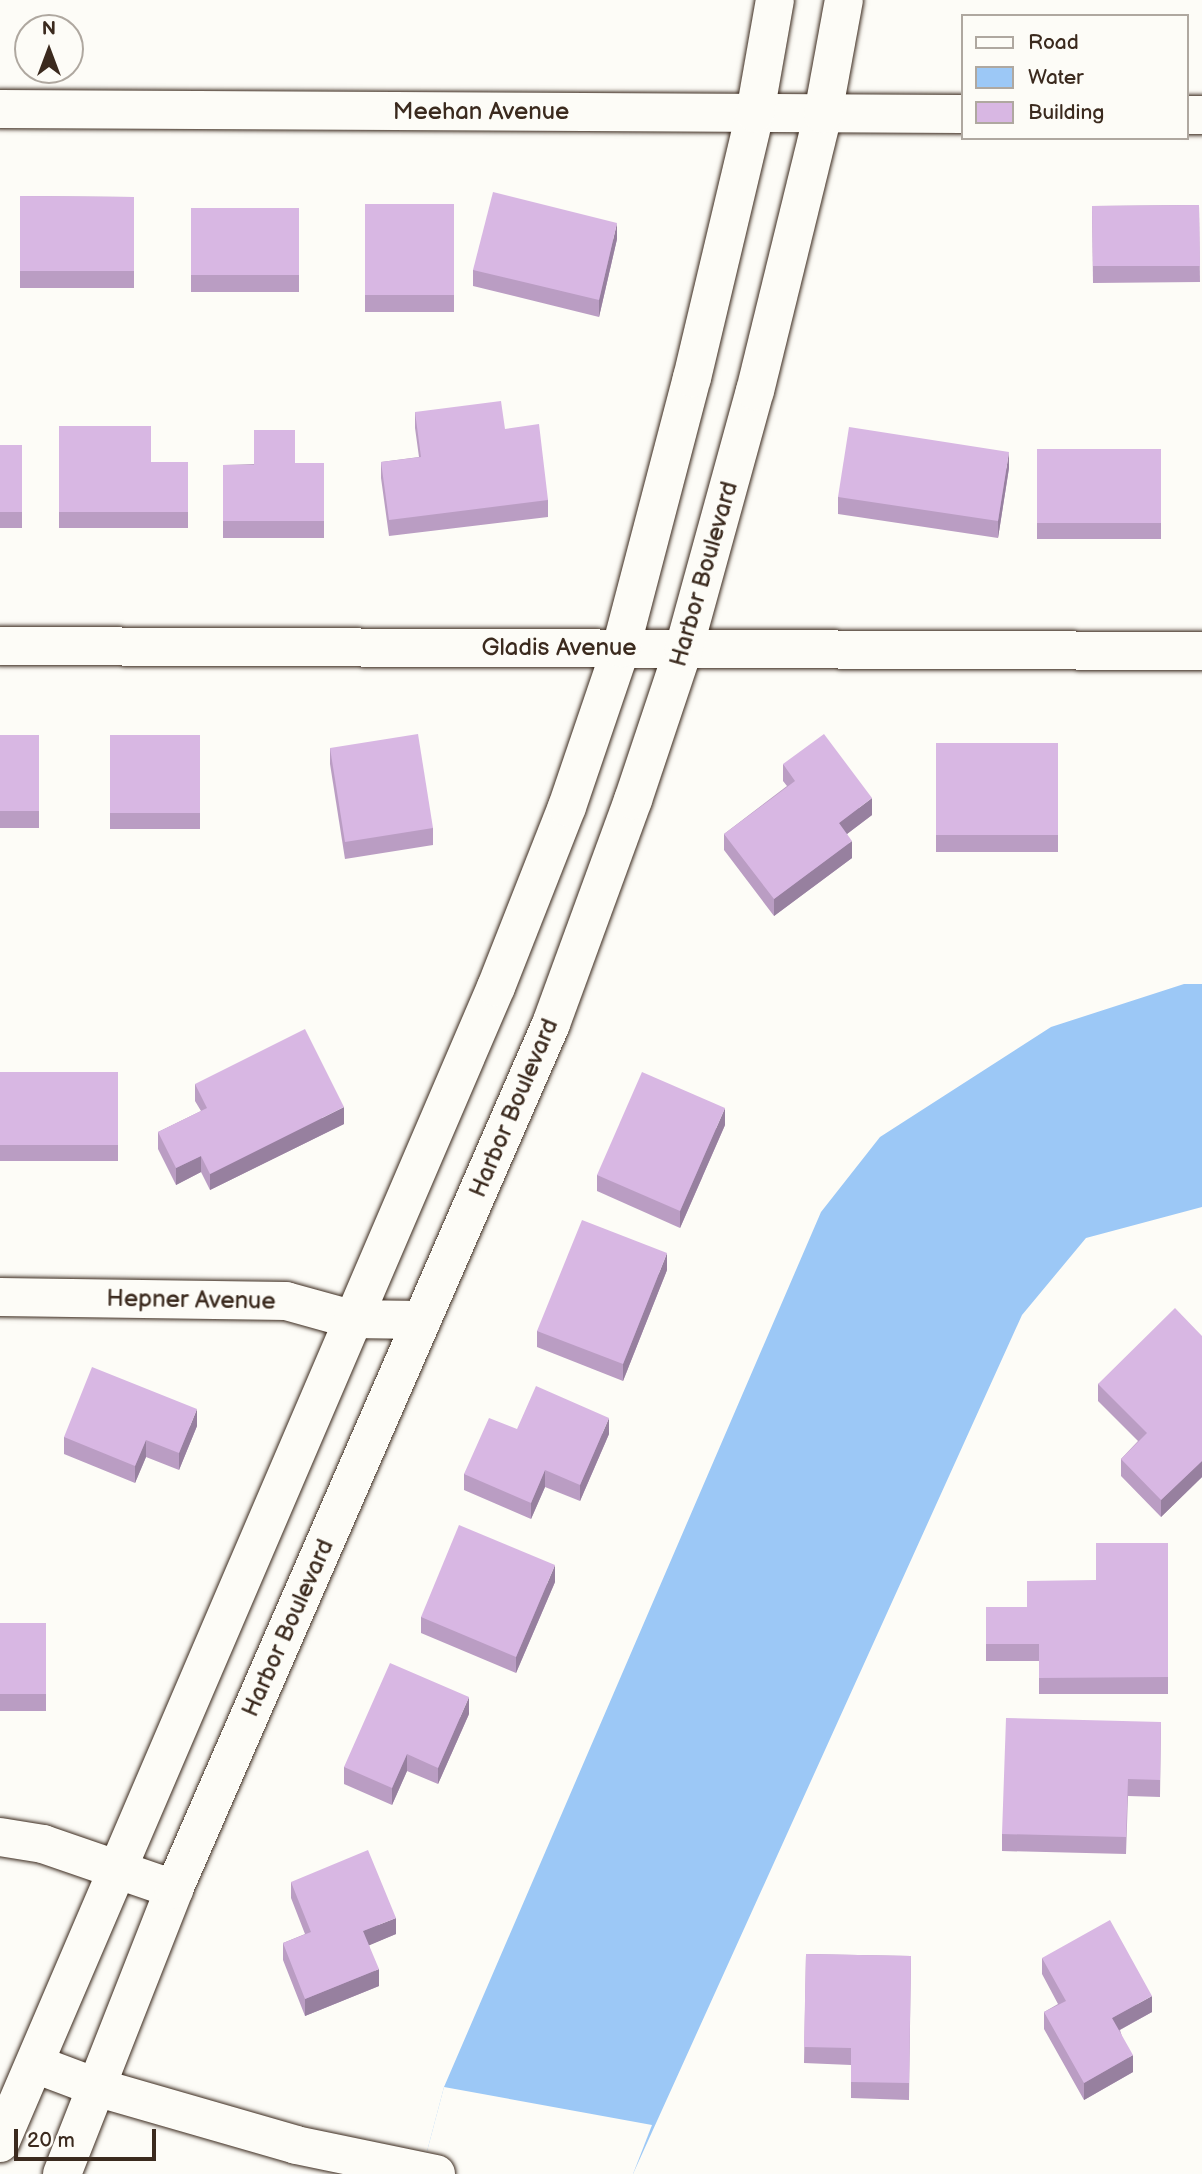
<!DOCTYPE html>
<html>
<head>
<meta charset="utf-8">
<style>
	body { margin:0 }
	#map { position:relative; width:1202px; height:2174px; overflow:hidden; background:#fdfcf7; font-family:"Balsamiq Sans",sans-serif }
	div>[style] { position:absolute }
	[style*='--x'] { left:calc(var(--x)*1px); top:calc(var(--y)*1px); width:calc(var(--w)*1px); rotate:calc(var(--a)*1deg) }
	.water>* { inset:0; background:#9cc8f6 }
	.pier>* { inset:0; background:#fdfcf7 }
	.roads { filter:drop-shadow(0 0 2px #3b2a1e) drop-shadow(0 0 2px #3b2a1e) }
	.minor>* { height:38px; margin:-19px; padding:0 19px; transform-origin:19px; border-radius:19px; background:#fdfcf7 }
	.wall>* { inset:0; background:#ba9dc3 }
	.shaded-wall>* { inset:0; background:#97809f }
	.building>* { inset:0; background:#d8b7e3 }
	span { translate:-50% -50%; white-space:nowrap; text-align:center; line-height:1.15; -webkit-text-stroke:7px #fdfcf7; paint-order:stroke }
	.street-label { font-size:24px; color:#3b2a1e }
	.legend { position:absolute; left:961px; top:14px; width:228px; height:126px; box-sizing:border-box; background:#fdfcf7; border:2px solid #afa8a0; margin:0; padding:9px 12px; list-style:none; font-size:21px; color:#3b2a1e }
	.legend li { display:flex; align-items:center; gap:14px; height:35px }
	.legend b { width:35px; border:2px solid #afa8a0 }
	.north { position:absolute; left:14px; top:14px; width:70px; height:70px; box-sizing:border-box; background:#fdfcf7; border:2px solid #afa8a0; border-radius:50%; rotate:0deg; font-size:19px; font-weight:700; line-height:28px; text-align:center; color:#3b2a1e }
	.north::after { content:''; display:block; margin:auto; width:24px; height:32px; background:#3b2a1e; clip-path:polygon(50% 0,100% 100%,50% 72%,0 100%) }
	.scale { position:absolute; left:14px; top:2129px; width:142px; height:32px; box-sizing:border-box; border:4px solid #3b2a1e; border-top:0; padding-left:9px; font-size:21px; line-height:24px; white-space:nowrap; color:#3b2a1e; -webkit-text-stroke:5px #fdfcf7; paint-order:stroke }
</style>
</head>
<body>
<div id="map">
	<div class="water">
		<i style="clip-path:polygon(1184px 984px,1202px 984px,1202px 1207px,1086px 1238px,1022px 1315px,633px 2174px,421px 2174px,444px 2087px,821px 1212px,880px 1137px,1051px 1027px)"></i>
	</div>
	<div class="pier">
		<i style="clip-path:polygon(444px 2087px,652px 2125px,633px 2174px,421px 2174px)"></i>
	</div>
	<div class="roads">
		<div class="minor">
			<i style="--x:0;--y:109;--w:962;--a:0.3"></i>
			<i style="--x:1186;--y:115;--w:16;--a:0"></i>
			<i style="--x:0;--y:646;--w:1202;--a:0.24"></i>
			<i style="--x:0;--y:1297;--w:286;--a:0.8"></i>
			<i style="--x:286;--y:1301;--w:67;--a:15.5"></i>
			<i style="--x:351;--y:1319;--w:71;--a:0.8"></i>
			<i style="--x:0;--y:1837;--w:44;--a:9.2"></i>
			<i style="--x:43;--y:1844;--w:139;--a:19"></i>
			<i style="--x:35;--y:2064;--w:68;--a:20.6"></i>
			<i style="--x:99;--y:2088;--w:205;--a:16.1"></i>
			<i style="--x:296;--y:2145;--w:143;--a:11.7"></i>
			<i style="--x:0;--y:2143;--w:1258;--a:-66.78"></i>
			<i style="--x:496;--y:987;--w:193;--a:-68.5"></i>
			<i style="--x:567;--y:807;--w:168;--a:-71.2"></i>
			<i style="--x:621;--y:648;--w:279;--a:-75.3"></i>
			<i style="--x:692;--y:378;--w:272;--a:-76.6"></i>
			<i style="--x:755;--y:113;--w:115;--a:-80"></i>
			<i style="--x:62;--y:2174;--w:306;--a:-68.5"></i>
			<i style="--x:174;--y:1889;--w:944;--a:-66.45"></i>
			<i style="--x:551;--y:1024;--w:239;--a:-69.9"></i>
			<i style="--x:633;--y:800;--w:160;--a:-71.5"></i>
			<i style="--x:684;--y:648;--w:267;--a:-74.6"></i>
			<i style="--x:755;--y:391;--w:285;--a:-76.2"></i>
			<i style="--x:823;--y:114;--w:116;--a:-79.6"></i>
		</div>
	</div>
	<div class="wall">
		<i style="clip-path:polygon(20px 196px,134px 197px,134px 288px,20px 288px)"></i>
		<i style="clip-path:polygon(365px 204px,454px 204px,454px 312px,365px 312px)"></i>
		<i style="clip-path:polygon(1199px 205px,1200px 282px,1093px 283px,1092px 206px)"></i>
		<i style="clip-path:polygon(191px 208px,299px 208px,299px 292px,191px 292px)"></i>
		<i style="clip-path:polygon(617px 239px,599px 317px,473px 286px,473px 270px)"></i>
		<i style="clip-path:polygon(415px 412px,505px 429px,548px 500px,548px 517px,389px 536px,381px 478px,381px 462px,419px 457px,415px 428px)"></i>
		<i style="clip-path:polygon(59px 426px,151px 462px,188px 462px,188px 528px,59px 528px)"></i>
		<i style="clip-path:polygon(0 445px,22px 445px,22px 528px,0 528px)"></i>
		<i style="clip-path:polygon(1037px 449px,1161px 449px,1161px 539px,1037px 539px)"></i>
		<i style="clip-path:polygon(295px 463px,324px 463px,324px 538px,223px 538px,223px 465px)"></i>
		<i style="clip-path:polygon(1009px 468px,998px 538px,838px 514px,838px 497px)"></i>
		<i style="clip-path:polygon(0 735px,39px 735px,39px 828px,0 828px)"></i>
		<i style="clip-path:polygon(110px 735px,200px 735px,200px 829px,110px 829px)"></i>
		<i style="clip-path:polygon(936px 743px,1058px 743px,1058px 852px,936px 852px)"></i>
		<i style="clip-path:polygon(330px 748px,433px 828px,433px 845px,345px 859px,330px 764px)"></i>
		<i style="clip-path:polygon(783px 764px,872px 815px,847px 834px,852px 858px,774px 916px,724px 850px,724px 834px,787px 786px,783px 781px)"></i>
		<i style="clip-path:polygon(0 1072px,118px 1072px,118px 1161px,0 1161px)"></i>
		<i style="clip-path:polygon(195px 1084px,344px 1124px,210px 1190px,201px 1172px,176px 1185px,158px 1149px,158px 1132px,201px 1111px,195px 1101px)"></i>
		<i style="clip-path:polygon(725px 1125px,680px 1228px,597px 1191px,597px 1175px)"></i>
		<i style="clip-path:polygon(667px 1270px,623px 1381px,537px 1347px,537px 1331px)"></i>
		<i style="clip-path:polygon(1202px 1336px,1202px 1477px,1161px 1517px,1121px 1476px,1121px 1459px,1138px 1441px,1098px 1401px,1098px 1384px)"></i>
		<i style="clip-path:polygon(197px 1426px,179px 1470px,146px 1457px,135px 1483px,64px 1454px,64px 1437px)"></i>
		<i style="clip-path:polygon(517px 1429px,609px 1434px,580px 1501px,545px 1487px,531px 1519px,464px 1490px,464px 1474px)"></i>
		<i style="clip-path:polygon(1168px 1543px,1168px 1694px,1039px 1694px,1039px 1661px,986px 1661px,986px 1607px,1027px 1607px,1096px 1580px)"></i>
		<i style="clip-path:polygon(555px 1582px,516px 1673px,421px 1633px,421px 1617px)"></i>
		<i style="clip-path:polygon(0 1623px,46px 1623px,46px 1711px,0 1711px)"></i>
		<i style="clip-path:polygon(469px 1714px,438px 1784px,407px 1771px,392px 1805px,344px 1784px,344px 1767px)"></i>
		<i style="clip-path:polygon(1161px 1722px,1160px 1797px,1128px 1796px,1126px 1854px,1002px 1851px,1002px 1834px)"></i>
		<i style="clip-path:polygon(291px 1882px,396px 1934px,369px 1945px,379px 1986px,305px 2016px,283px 1960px,283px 1943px,305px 1934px,291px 1898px)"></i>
		<i style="clip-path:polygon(806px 1954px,911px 1956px,909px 2100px,851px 2098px,851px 2065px,804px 2063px)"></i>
		<i style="clip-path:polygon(1042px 1958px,1152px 2012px,1120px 2030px,1133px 2072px,1084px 2100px,1044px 2029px,1044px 2012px,1058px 2004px,1042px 1974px)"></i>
	</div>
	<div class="shaded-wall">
		<i style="clip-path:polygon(617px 223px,617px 239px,599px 317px,599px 300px)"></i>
		<i style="clip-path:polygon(1009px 452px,1009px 468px,998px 538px,998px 521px)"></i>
		<i style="clip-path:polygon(872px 798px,872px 815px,839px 840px,839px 823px)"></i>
		<i style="clip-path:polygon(852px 841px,852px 858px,774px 916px,774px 899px)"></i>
		<i style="clip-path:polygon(344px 1107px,344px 1124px,210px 1190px,210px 1174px)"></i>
		<i style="clip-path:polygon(725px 1108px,725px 1125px,680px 1228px,680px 1211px)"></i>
		<i style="clip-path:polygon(201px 1156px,201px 1172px,176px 1185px,176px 1168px)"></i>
		<i style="clip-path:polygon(667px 1253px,667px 1270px,623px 1381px,623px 1364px)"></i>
		<i style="clip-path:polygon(197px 1409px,197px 1426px,179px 1470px,179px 1453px)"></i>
		<i style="clip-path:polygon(609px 1418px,609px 1434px,580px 1501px,580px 1485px)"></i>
		<i style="clip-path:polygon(146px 1440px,146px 1457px,135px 1483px,135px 1466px)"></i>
		<i style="clip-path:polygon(1202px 1461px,1202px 1477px,1161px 1517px,1161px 1500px)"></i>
		<i style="clip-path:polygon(545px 1470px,545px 1487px,531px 1519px,531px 1503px)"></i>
		<i style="clip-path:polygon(555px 1565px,555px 1582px,516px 1673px,516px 1657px)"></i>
		<i style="clip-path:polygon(469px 1697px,469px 1714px,438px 1784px,438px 1768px)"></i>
		<i style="clip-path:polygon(407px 1754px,407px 1771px,392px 1805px,392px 1788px)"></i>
		<i style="clip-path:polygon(396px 1918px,396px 1934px,363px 1948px,363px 1931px)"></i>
		<i style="clip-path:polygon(379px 1969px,379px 1986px,305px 2016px,305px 1999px)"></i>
		<i style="clip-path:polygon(1152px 1996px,1152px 2012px,1112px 2034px,1112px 2018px)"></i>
		<i style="clip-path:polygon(1133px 2055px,1133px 2072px,1084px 2100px,1084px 2083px)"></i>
	</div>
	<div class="building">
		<i style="clip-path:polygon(493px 192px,617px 223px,599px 300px,473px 270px)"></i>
		<i style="clip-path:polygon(20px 196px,134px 197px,134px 271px,20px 271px)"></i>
		<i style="clip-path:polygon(365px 204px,454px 204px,454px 295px,365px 295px)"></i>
		<i style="clip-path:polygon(1199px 205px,1200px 266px,1093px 266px,1092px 206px)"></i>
		<i style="clip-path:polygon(191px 208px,299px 208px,299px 275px,191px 275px)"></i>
		<i style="clip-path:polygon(501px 401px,505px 429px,539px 424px,548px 500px,389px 520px,381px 462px,421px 457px,415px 412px)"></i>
		<i style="clip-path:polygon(59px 426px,151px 426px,151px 462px,188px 462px,188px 512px,59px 512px)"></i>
		<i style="clip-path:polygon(849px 427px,1009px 452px,998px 521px,838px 497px)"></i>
		<i style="clip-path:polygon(254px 430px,295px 430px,295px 463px,324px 463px,324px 521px,223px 521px,223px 465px,254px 465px)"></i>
		<i style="clip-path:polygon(0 445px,22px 445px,22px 512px,0 512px)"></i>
		<i style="clip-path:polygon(1037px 449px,1161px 449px,1161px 523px,1037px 523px)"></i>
		<i style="clip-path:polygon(418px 734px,433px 828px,345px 842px,330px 748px)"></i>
		<i style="clip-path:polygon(824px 734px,872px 798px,839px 823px,852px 841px,774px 899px,724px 834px,795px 781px,783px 764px)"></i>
		<i style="clip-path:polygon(0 735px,39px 735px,39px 811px,0 811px)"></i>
		<i style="clip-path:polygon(110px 735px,200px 735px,200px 813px,110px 813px)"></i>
		<i style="clip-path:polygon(936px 743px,1058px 743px,1058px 835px,936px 835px)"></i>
		<i style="clip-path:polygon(305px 1029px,344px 1107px,210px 1174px,201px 1156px,176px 1168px,158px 1132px,207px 1108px,195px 1084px)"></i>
		<i style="clip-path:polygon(0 1072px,118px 1072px,118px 1145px,0 1145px)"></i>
		<i style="clip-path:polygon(642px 1072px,725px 1108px,680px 1211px,597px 1175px)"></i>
		<i style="clip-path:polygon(582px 1220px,667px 1253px,623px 1364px,537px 1331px)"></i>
		<i style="clip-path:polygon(1175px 1308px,1202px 1336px,1202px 1461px,1161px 1500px,1121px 1459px,1147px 1433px,1098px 1384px)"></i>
		<i style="clip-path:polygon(92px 1367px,197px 1409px,179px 1453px,146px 1440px,135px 1466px,64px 1437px)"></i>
		<i style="clip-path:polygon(536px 1386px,609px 1418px,580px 1485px,545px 1470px,531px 1503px,464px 1474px,489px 1418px,517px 1429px)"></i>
		<i style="clip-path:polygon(459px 1525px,555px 1565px,516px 1657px,421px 1617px)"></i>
		<i style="clip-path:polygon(1096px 1543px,1168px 1543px,1168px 1677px,1039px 1678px,1039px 1644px,986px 1644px,986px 1607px,1027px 1607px,1027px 1581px,1096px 1580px)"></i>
		<i style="clip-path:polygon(0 1623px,46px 1623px,46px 1694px,0 1694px)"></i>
		<i style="clip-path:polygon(390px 1663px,469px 1697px,438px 1768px,407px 1754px,392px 1788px,344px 1767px)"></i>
		<i style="clip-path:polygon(1006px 1718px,1161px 1722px,1160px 1780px,1128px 1779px,1126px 1837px,1002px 1834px)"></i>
		<i style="clip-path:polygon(368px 1850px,396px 1918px,363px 1931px,379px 1969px,305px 1999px,283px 1943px,311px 1932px,291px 1882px)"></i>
		<i style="clip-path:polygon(1110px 1920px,1152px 1996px,1112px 2018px,1133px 2055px,1084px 2083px,1044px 2012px,1066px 2001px,1042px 1958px)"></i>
		<i style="clip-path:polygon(806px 1954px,911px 1956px,909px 2083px,851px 2082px,851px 2048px,804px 2047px)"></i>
	</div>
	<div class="street-label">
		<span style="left:481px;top:112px">Meehan Avenue</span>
		<span style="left:704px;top:574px;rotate:-74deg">Harbor Boulevard</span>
		<span style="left:559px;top:648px">Gladis Avenue</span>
		<span style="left:514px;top:1108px;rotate:-67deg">Harbor Boulevard</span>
		<span style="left:191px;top:1300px;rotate:1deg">Hepner Avenue</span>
		<span style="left:288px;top:1628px;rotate:-66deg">Harbor Boulevard</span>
	</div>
	<ul class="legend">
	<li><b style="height:9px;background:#fdfcf7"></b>Road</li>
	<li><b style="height:19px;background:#9cc8f6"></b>Water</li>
	<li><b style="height:19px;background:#d8b7e3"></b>Building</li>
	</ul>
	<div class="north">N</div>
	<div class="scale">20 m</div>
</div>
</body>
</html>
